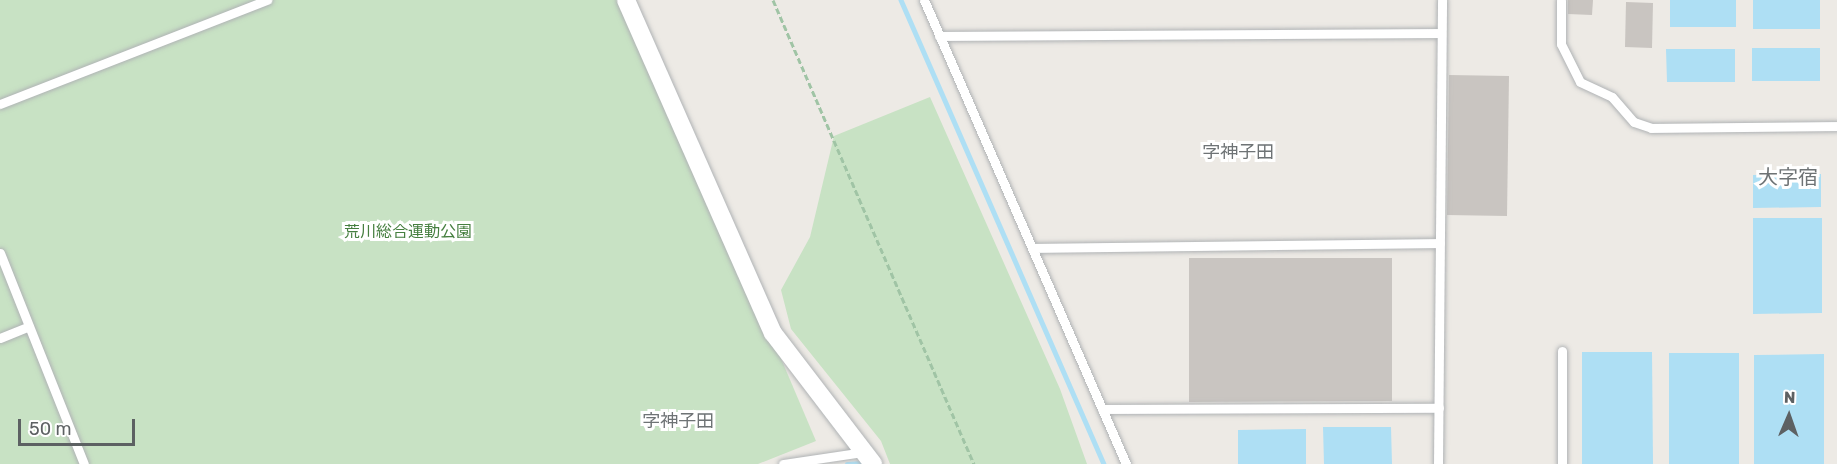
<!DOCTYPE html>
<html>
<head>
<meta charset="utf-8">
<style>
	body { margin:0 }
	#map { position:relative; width:1837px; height:464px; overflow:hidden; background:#edeae5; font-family:Rubik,"Noto Sans JP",sans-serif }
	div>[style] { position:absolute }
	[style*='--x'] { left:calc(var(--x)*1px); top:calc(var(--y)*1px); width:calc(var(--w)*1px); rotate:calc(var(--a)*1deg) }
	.green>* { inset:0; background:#c8e2c4 }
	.water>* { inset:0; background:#aedff4 }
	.stream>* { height:4.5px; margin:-2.25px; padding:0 2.25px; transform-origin:2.25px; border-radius:2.25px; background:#aedff4 }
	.building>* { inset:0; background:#c9c5c1 }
	.path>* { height:3px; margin-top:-1.5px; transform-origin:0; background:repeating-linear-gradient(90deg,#a0c4a5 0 6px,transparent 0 9px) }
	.roads { filter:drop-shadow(0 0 2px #b0b3b5) drop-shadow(0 0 2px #b0b3b5) }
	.service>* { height:9px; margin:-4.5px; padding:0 4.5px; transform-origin:4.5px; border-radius:4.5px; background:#fff }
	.minor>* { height:18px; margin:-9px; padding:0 9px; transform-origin:9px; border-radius:9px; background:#fff }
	span { translate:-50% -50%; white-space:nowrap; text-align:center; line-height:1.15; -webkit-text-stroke:6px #fff; paint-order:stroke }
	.park-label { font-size:16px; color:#467f40 }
	.neighbourhood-label { font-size:18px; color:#6e7375 }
	.quarter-label { font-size:20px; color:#6e7375 }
	.north { position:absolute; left:1759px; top:386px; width:60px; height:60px; -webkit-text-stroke:4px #fff; paint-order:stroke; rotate:2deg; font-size:16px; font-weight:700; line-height:24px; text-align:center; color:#5d6163 }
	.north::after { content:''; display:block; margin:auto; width:21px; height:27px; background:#5d6163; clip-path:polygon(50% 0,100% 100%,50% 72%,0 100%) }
	.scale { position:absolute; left:18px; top:419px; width:117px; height:27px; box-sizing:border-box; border:3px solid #5d6163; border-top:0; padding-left:8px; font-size:18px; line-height:21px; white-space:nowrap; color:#5d6163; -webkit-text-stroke:4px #fff; paint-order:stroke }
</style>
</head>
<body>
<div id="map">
	<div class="green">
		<i style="clip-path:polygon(0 0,629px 0,816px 441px,758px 464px,0 464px)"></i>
		<i style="clip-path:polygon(930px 97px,1060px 389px,1087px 464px,890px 464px,881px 441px,791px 329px,781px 290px,810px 237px,834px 136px)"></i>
	</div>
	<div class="water">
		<i style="clip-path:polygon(1670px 0,1736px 0,1736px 27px,1670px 27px)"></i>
		<i style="clip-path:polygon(1753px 0,1820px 0,1820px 29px,1753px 29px)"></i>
		<i style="clip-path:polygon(1752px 48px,1820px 48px,1820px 81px,1752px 81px)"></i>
		<i style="clip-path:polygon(1666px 49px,1735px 49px,1735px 82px,1667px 82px)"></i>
		<i style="clip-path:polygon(1821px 174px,1821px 207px,1753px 208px,1753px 175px)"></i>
		<i style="clip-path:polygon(1753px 218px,1822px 218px,1822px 313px,1753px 314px)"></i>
		<i style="clip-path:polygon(1582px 352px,1652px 352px,1653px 464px,1582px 464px)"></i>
		<i style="clip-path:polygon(1669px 353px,1739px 353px,1739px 464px,1669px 464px)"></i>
		<i style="clip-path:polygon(1824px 354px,1824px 464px,1754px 464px,1754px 355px)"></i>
		<i style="clip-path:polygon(1323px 427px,1391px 427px,1392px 464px,1324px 464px)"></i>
		<i style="clip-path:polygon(1306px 429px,1306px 464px,1238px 464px,1238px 430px)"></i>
	</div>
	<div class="stream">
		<i style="--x:901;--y:0;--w:506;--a:66.37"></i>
		<i style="--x:847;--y:464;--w:13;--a:-4"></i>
	</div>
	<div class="building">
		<i style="clip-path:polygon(1568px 0,1593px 0,1592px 15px,1568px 14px)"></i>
		<i style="clip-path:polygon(1626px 2px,1653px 3px,1652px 48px,1625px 47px)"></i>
		<i style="clip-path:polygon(1449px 75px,1509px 76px,1507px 216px,1447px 215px)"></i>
		<i style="clip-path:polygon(1189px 258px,1392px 258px,1392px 401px,1189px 402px)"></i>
	</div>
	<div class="path">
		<i style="--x:773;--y:0;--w:506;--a:66.58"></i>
	</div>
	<div class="roads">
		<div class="service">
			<i style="--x:924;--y:0;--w:506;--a:66.47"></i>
			<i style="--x:1561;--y:0;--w:44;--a:90"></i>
			<i style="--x:1561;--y:44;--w:42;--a:63.4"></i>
			<i style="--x:1580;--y:82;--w:35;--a:25"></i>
			<i style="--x:1612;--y:97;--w:33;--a:49"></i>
			<i style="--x:1634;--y:122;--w:18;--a:19"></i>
			<i style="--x:1651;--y:128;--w:186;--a:-0.6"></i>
			<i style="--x:939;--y:36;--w:502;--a:-0.34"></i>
			<i style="--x:0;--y:104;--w:287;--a:-21.3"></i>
			<i style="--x:1032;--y:248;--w:408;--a:-0.7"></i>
			<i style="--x:0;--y:253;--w:227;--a:68.3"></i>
			<i style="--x:0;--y:338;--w:31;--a:-22"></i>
			<i style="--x:1102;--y:409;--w:337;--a:-0.2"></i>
			<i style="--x:783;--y:464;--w:81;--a:-8.5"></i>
			<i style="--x:1438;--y:464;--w:464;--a:-89.5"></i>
			<i style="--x:1562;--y:464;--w:113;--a:-90"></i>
		</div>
		<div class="minor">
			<i style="--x:626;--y:0;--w:364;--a:66.2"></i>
			<i style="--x:773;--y:333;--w:165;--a:52.6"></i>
		</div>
	</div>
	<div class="park-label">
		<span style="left:408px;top:232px">荒川総合運動公園</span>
	</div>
	<div class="neighbourhood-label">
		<span style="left:1238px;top:152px">字神子田</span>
		<span style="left:678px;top:421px">字神子田</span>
	</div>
	<div class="quarter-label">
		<span style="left:1788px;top:177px">大字宿</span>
	</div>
	<div class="north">N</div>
	<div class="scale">50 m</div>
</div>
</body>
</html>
